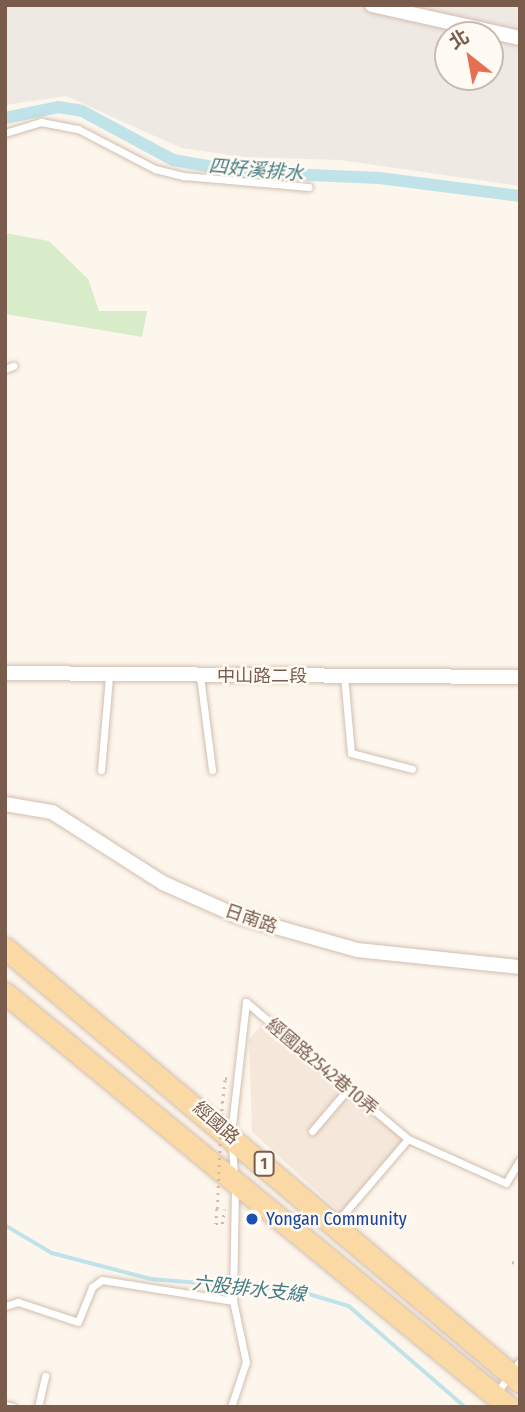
<!DOCTYPE html>
<html>
<head>
<meta charset="utf-8">
<style>
	body { margin:0 }
	#map { position:relative; width:525px; height:1412px; overflow:hidden; background:#fdf6ec; font-family:"Fira Sans Condensed","Noto Sans TC",sans-serif }
	div>[style] { position:absolute }
	[style*='--x'] { left:calc(var(--x)*1px); top:calc(var(--y)*1px); width:calc(var(--w)*1px); rotate:calc(var(--a)*1deg) }
	.residential>* { inset:0; background:#f5e8da }
	.industrial>* { inset:0; background:#efe9e4 }
	.green>* { inset:0; background:#d8ecc9 }
	.stream>* { height:3.5px; margin:-1.75px; padding:0 1.75px; transform-origin:1.75px; border-radius:1.75px; background:#bfe3e8 }
	.canal>* { height:12px; margin:-6px; padding:0 6px; transform-origin:6px; border-radius:6px; background:#bfe3e8 }
	.path>* { height:2.5px; margin-top:-1.25px; transform-origin:0; background:repeating-linear-gradient(90deg,#d9b8a5 0 2px,transparent 0 7px) }
	.roads { filter:drop-shadow(0 0 2px #d1beb0) drop-shadow(0 0 2px #d1beb0) }
	.lane>* { height:7px; margin:-3.5px; padding:0 3.5px; transform-origin:3.5px; border-radius:3.5px; background:#fff }
	.street>* { height:14px; margin:-7px; padding:0 7px; transform-origin:7px; border-radius:7px; background:#fff }
	.primary>* { height:21px; margin:-10.5px; padding:0 10.5px; transform-origin:10.5px; border-radius:10.5px; background:#fbd9a5 }
	.path-bridge>* { height:2.5px; margin-top:-1.25px; transform-origin:0; background:repeating-linear-gradient(90deg,#d9b8a5 0 2px,transparent 0 7px) }
	.dots>* { width:19px; height:19px; translate:-50% -50%; box-sizing:border-box; border:4px solid #fffaf3; border-radius:50% }
	span { translate:-50% -50%; white-space:nowrap; text-align:center; line-height:1.15; -webkit-text-stroke:5px #fffaf3; paint-order:stroke }
	.shield-label span { padding:2px 5px; background:#fffaf3; border:2px solid; border-radius:5px; -webkit-text-stroke-width:0 }
	.shield-label { font-size:16px; color:#7a5c4d; font-weight:700 }
	.street-label { font-size:18px; color:#7a5c4d }
	.transit-label { font-size:18px; color:#164399 }
	.left { translate:0 -50%; text-align:left }
	.water-label { font-size:19px; color:#437c86; font-style:italic }
	.frame { position:absolute; inset:0; border:7px solid #7a5c4d; pointer-events:none }
	.north { position:absolute; left:434px; top:21px; width:70px; height:70px; box-sizing:border-box; background:#fffaf3; border:2px solid #cabbb1; border-radius:50%; rotate:329deg; font-size:19px; font-weight:700; line-height:28px; text-align:center; color:#7a5c4d }
	.north::after { content:''; display:block; margin:auto; width:24px; height:32px; background:#e76f51; clip-path:polygon(50% 0,100% 100%,50% 72%,0 100%) }
</style>
</head>
<body>
<div id="map">
	<div class="residential">
		<i style="clip-path:polygon(261px 1025px,406px 1141px,342px 1214px,252px 1132px,249px 1040px)"></i>
	</div>
	<div class="industrial">
		<i style="clip-path:polygon(evenodd,5px 5px,520px 5px,520px 186px,340px 160px,244px 157px,181px 148px,66px 96px,5px 105px,5px 5px,448px 35px,490px 35px,490px 77px,448px 77px,448px 35px)"></i>
	</div>
	<div class="green">
		<i style="clip-path:polygon(5px 233px,49px 241px,88px 279px,99px 311px,147px 311px,142px 337px,5px 314px)"></i>
	</div>
	<div class="stream">
		<i style="--x:5;--y:1225;--w:55;--a:30.8"></i>
		<i style="--x:52;--y:1253;--w:102;--a:14.7"></i>
		<i style="--x:151;--y:1279;--w:148;--a:4.6"></i>
		<i style="--x:299;--y:1291;--w:52;--a:16.7"></i>
		<i style="--x:349;--y:1306;--w:154;--a:41"></i>
	</div>
	<div class="canal">
		<i style="--x:5;--y:118;--w:54;--a:-11.7"></i>
		<i style="--x:58;--y:107;--w:24;--a:9"></i>
		<i style="--x:82;--y:111;--w:103;--a:28.3"></i>
		<i style="--x:173;--y:160;--w:70;--a:9.9"></i>
		<i style="--x:242;--y:172;--w:137;--a:2.5"></i>
		<i style="--x:379;--y:178;--w:142;--a:7.3"></i>
	</div>
	<div class="path">
		<i style="--x:222;--y:1103;--w:25;--a:-83"></i>
		<i style="--x:225;--y:1078;--w:4;--a:14"></i>
		<i style="--x:217;--y:1209;--w:15;--a:94"></i>
		<i style="--x:216;--y:1224;--w:6;--a:0"></i>
		<i style="--x:222;--y:1224;--w:15;--a:-82"></i>
		<i style="--x:512;--y:1262;--w:9;--a:21"></i>
	</div>
	<div class="roads">
		<div class="lane">
			<i style="--x:5;--y:133;--w:38;--a:-17"></i>
			<i style="--x:41;--y:122;--w:38;--a:11"></i>
			<i style="--x:78;--y:129;--w:87;--a:27.5"></i>
			<i style="--x:155;--y:169;--w:30;--a:14"></i>
			<i style="--x:184;--y:176;--w:125;--a:5"></i>
			<i style="--x:5;--y:369;--w:9;--a:-21"></i>
			<i style="--x:200;--y:676;--w:95;--a:82.7"></i>
			<i style="--x:344;--y:676;--w:77;--a:84.8"></i>
			<i style="--x:351;--y:753;--w:63;--a:14.7"></i>
			<i style="--x:101;--y:770;--w:94;--a:-85.1"></i>
			<i style="--x:312;--y:1131;--w:55;--a:-49.4"></i>
			<i style="--x:231;--y:1134;--w:133;--a:-83.5"></i>
			<i style="--x:246;--y:1002;--w:212;--a:40.2"></i>
			<i style="--x:408;--y:1139;--w:111;--a:130.6"></i>
			<i style="--x:408;--y:1139;--w:107;--a:24.2"></i>
			<i style="--x:506;--y:1183;--w:27;--a:-59"></i>
			<i style="--x:232;--y:1146;--w:30;--a:86"></i>
			<i style="--x:5;--y:1306;--w:14;--a:-17"></i>
			<i style="--x:18;--y:1302;--w:63;--a:18.4"></i>
			<i style="--x:78;--y:1322;--w:38;--a:-68"></i>
			<i style="--x:92;--y:1287;--w:12;--a:-35"></i>
			<i style="--x:102;--y:1280;--w:133;--a:9.1"></i>
			<i style="--x:495;--y:1395;--w:42;--a:-53.7"></i>
			<i style="--x:5;--y:1405;--w:8;--a:14"></i>
			<i style="--x:38;--y:1407;--w:32;--a:-77"></i>
			<i style="--x:231;--y:1407;--w:47;--a:-71.6"></i>
			<i style="--x:246;--y:1362;--w:62;--a:-102"></i>
			<i style="--x:233;--y:1301;--w:113;--a:-89"></i>
		</div>
		<div class="street">
			<i style="--x:372;--y:5;--w:152;--a:12.6"></i>
			<i style="--x:5;--y:673;--w:515;--a:0.45"></i>
			<i style="--x:5;--y:804;--w:48;--a:9.7"></i>
			<i style="--x:52;--y:812;--w:132;--a:32.6"></i>
			<i style="--x:163;--y:883;--w:81;--a:24"></i>
			<i style="--x:237;--y:916;--w:125;--a:15.8"></i>
			<i style="--x:357;--y:950;--w:164;--a:6"></i>
		</div>
		<div class="primary">
			<i style="--x:5;--y:948;--w:673;--a:40.12"></i>
			<i style="--x:5;--y:993;--w:652;--a:39.4"></i>
		</div>
	</div>
	<div class="path-bridge">
		<i style="--x:217;--y:1209;--w:106;--a:-87.3"></i>
	</div>
	<div class="dots">
		<i style="left:252px;top:1219px;background:#1a4fb4"></i>
	</div>
	<div class="shield-label">
		<span style="left:264px;top:1164px">1</span>
	</div>
	<div class="street-label">
		<span style="left:262px;top:676px">中山路二段</span>
		<span style="left:251px;top:919px;rotate:19deg">日南路</span>
		<span style="left:322px;top:1067px;rotate:40deg">經國路2542巷10弄</span>
		<span style="left:216px;top:1123px;rotate:41deg">經國路</span>
	</div>
	<div class="transit-label">
		<span class="left" style="left:266px;top:1219px">Yongan Community</span>
	</div>
	<div class="water-label">
		<span style="left:256px;top:170px;rotate:5deg">四好溪排水</span>
		<span style="left:249px;top:1289px;rotate:6deg">六股排水支線</span>
	</div>
	<div class="frame"></div>
	<div class="north">北</div>
</div>
</body>
</html>
